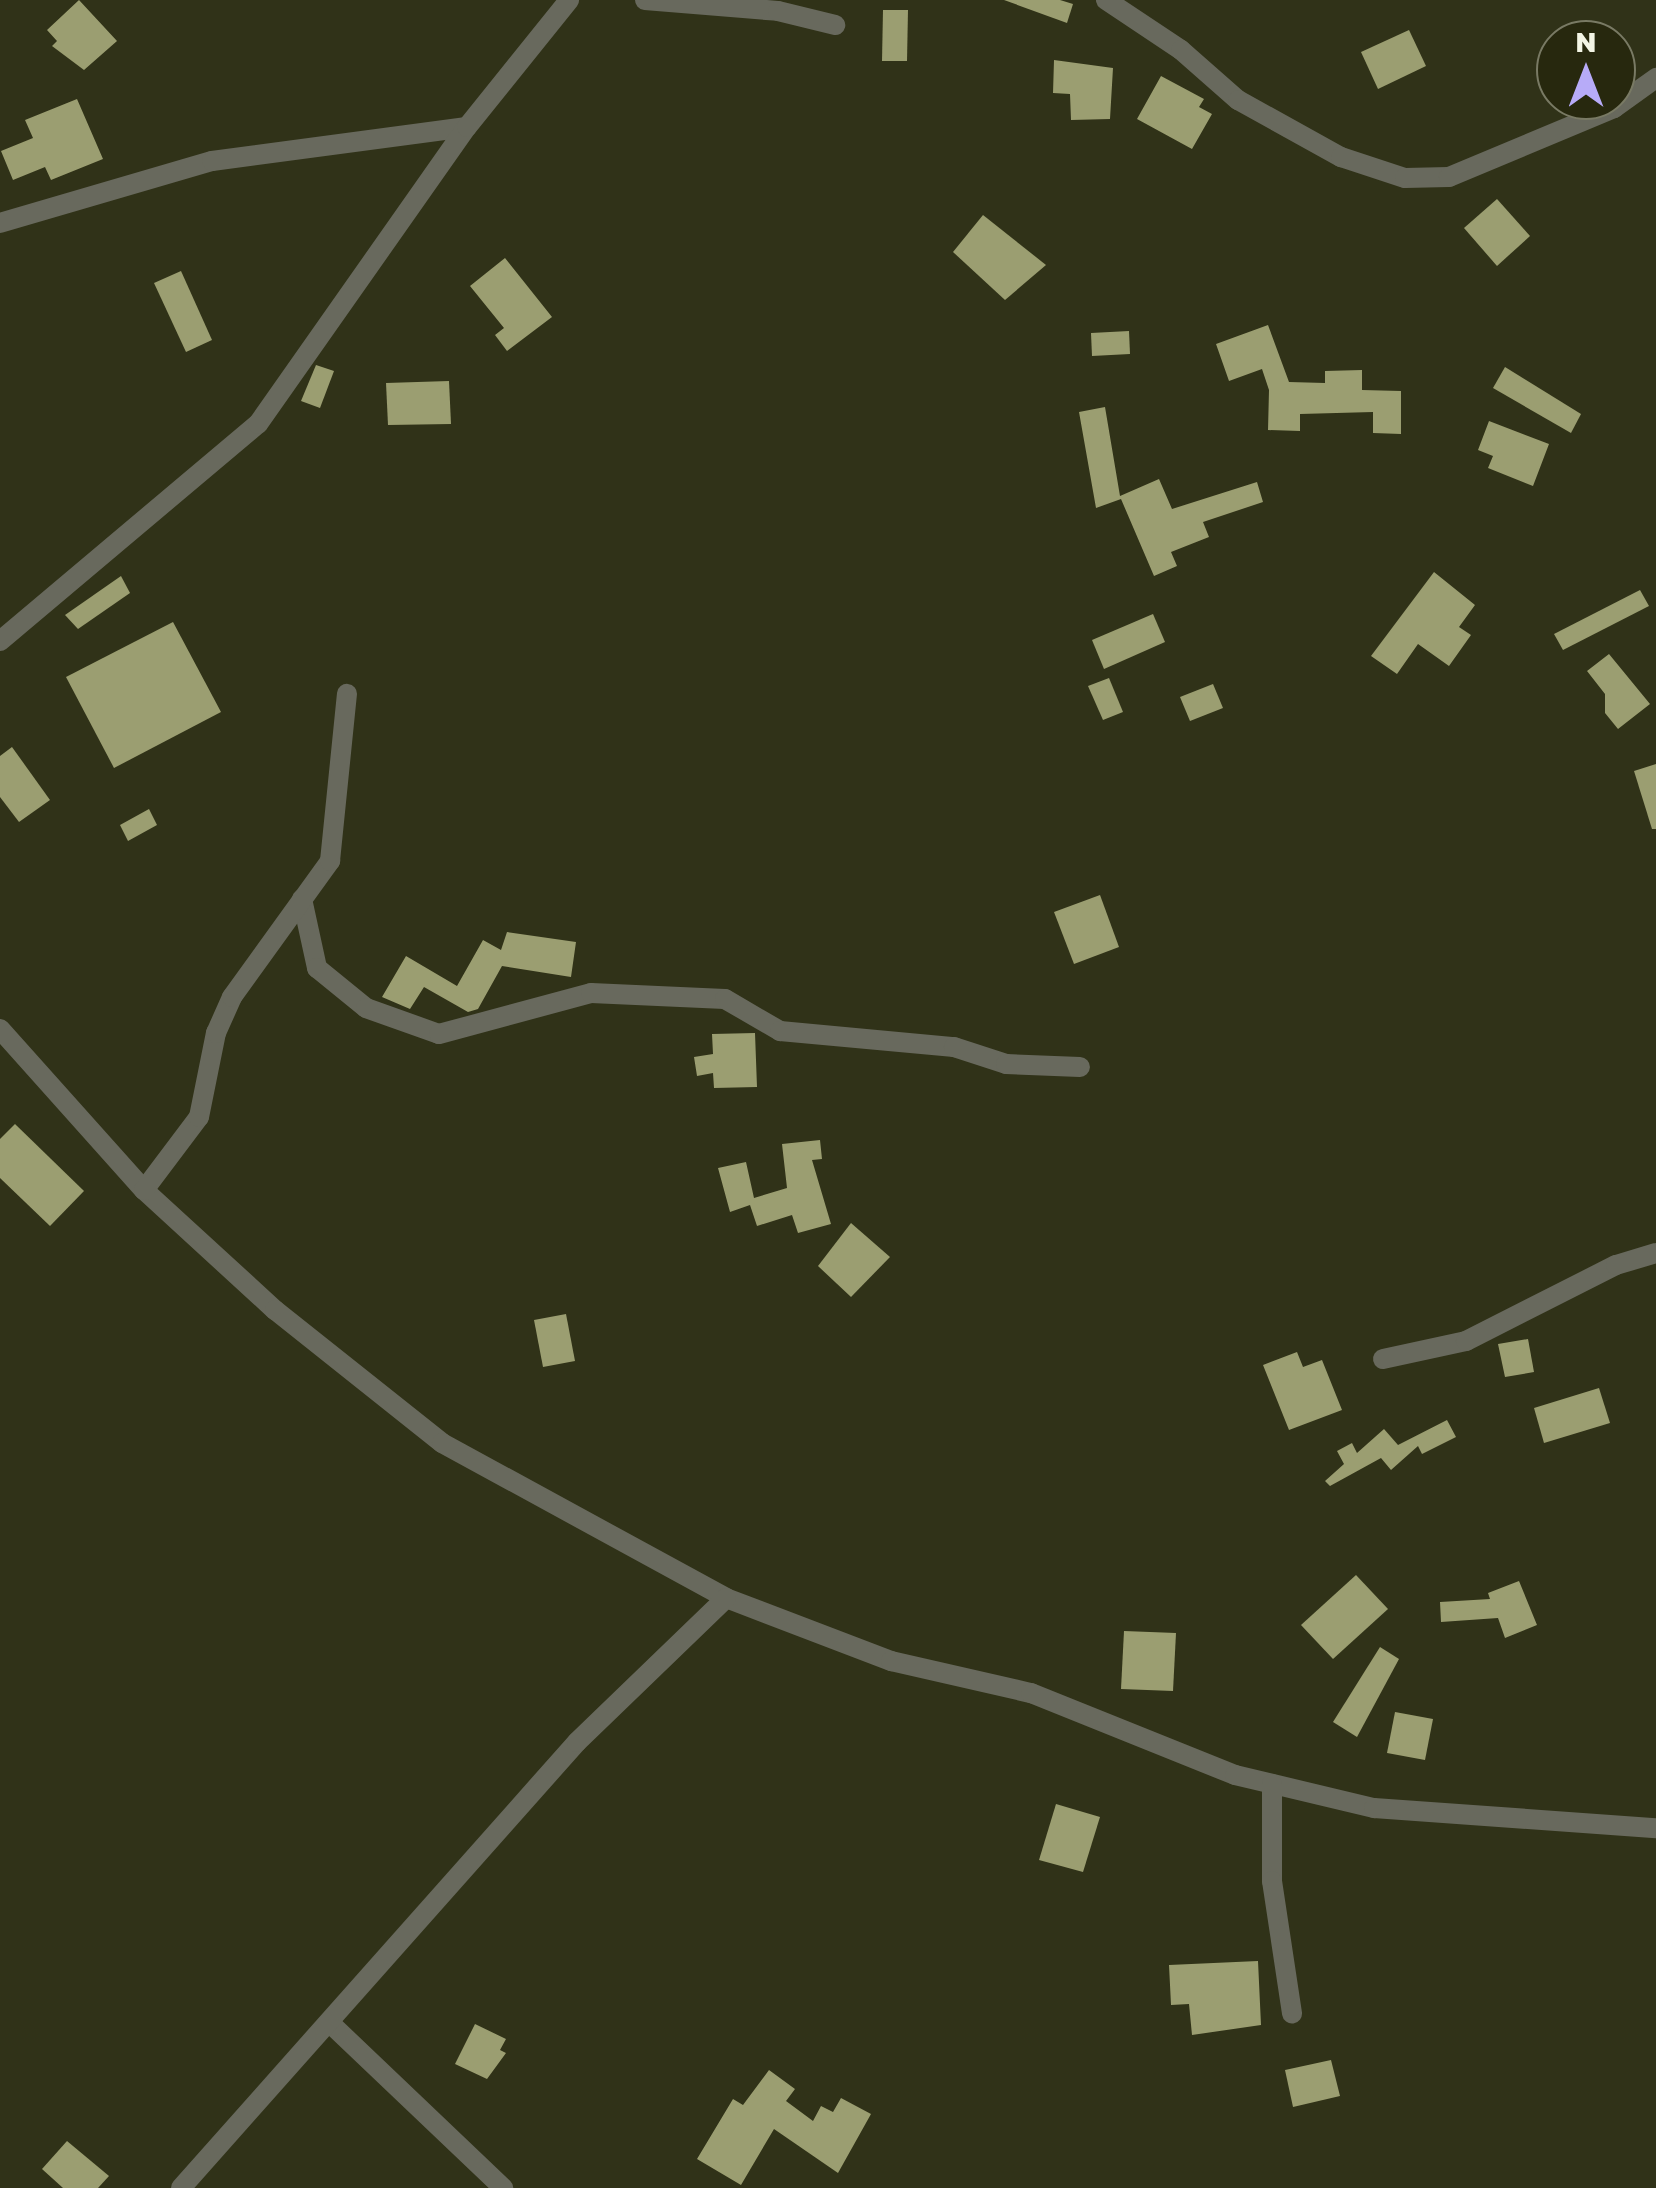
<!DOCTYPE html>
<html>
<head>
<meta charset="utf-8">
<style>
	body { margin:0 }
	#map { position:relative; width:1656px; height:2188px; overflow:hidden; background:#303218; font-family:"Golos Text",sans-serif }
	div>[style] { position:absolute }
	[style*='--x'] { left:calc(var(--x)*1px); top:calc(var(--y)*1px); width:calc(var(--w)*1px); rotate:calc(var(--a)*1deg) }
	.building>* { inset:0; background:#9b9e71 }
	.minor>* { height:20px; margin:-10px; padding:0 10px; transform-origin:10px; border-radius:10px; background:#68695d }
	span { translate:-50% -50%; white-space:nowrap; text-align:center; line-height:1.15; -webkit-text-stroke:10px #27280e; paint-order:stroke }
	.north { position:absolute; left:1536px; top:20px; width:100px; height:100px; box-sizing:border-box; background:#27280e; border:2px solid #797a64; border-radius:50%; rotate:0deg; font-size:28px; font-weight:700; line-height:40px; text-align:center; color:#f3f5e5 }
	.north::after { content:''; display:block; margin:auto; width:35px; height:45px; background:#b7abf8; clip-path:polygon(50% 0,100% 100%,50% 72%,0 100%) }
</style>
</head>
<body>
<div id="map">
	<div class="building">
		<i style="clip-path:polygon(79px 0,117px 41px,84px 70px,52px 46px,57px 41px,47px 30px)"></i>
		<i style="clip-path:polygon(1004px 0,1060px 0,1073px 4px,1067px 23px)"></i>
		<i style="clip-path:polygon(883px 10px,908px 10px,907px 61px,882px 61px)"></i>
		<i style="clip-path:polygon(1409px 30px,1426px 66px,1378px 89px,1361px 52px)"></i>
		<i style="clip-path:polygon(1054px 60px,1113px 68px,1110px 119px,1071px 120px,1070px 94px,1053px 93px)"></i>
		<i style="clip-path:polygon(1161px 76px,1204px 99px,1199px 107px,1212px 114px,1192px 149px,1137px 119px)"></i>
		<i style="clip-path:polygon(77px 99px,103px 159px,51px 180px,45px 167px,13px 180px,1px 151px,33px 138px,25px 120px)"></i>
		<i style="clip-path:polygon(1497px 199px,1530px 236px,1497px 266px,1464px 228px)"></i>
		<i style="clip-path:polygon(983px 215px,1046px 265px,1005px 300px,953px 252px)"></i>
		<i style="clip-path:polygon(505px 258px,552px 317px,507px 351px,495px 335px,504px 328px,470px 286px)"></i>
		<i style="clip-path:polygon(181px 271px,212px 340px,186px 352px,154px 283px)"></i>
		<i style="clip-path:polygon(1268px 325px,1289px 382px,1325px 383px,1325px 371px,1362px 370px,1362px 390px,1401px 391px,1401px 434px,1373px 433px,1373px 412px,1300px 414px,1300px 431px,1268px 430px,1269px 390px,1262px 369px,1229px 381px,1216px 344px)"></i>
		<i style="clip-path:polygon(1129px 331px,1130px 354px,1092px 356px,1091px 333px)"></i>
		<i style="clip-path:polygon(316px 365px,334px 371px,320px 408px,301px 401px)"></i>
		<i style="clip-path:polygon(1505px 367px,1581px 414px,1571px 433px,1493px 388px)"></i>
		<i style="clip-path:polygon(449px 381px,451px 424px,388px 425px,386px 383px)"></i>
		<i style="clip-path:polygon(1105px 407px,1120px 496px,1159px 479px,1172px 509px,1257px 482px,1263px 502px,1203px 522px,1209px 537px,1171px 552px,1177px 566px,1154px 576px,1121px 499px,1096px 508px,1079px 412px)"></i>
		<i style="clip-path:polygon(1489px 421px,1549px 444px,1533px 486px,1488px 468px,1493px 456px,1478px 450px)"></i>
		<i style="clip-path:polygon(1434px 572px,1475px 605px,1459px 627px,1471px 635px,1449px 666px,1418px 644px,1397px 674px,1371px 656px)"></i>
		<i style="clip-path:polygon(121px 576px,130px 593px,78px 629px,65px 615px)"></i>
		<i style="clip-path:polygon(1640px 590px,1649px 606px,1563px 650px,1554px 634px)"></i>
		<i style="clip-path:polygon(1153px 614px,1165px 642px,1104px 669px,1092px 640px)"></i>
		<i style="clip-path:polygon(173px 622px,221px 712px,114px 768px,66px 677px)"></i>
		<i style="clip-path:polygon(1609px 654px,1650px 704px,1618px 729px,1605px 713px,1605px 694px,1587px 671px)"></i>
		<i style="clip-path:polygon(1109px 678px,1123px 712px,1103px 720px,1088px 686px)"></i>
		<i style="clip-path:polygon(1213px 684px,1223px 708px,1190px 721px,1180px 697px)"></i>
		<i style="clip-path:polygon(12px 747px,50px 800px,19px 822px,0 797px,0 756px)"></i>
		<i style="clip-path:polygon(1656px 764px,1656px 829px,1652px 829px,1634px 771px)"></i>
		<i style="clip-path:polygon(149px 809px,157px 825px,128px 841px,120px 825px)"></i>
		<i style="clip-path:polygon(1100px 895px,1119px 947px,1074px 964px,1054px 912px)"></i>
		<i style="clip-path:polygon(507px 932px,576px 942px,571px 977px,502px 966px,478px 1009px,468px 1012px,424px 987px,410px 1009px,382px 997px,406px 956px,457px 986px,483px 940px,501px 950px)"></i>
		<i style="clip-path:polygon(755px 1033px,757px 1087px,714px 1088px,713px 1073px,697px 1076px,694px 1057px,713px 1054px,712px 1034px)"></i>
		<i style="clip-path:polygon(15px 1124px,84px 1191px,50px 1226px,0 1178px,0 1139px)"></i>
		<i style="clip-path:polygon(820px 1140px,822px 1159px,812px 1160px,831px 1224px,798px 1233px,792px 1215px,757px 1226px,750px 1205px,730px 1212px,718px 1168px,746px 1162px,754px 1198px,787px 1188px,782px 1144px)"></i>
		<i style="clip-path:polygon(851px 1223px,890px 1257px,851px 1297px,818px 1266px)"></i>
		<i style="clip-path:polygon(566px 1314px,575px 1361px,543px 1367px,534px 1320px)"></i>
		<i style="clip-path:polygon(1528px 1339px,1534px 1372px,1505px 1377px,1498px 1344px)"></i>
		<i style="clip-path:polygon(1297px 1352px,1303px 1367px,1322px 1360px,1342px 1410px,1289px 1430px,1263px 1365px)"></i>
		<i style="clip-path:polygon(1599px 1388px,1610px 1423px,1544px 1443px,1534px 1408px)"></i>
		<i style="clip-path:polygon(1447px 1420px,1456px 1437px,1422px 1454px,1418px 1446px,1391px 1470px,1381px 1458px,1330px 1486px,1325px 1481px,1344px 1464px,1337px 1451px,1352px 1443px,1357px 1453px,1384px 1429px,1398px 1445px)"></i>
		<i style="clip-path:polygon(1356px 1575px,1388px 1609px,1333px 1659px,1301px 1625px)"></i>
		<i style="clip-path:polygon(1519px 1581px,1537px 1625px,1505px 1638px,1498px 1618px,1441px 1622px,1440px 1602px,1490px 1599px,1488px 1593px)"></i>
		<i style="clip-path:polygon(1124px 1631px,1176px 1633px,1173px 1691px,1121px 1689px)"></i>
		<i style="clip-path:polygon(1380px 1647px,1399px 1659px,1357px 1737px,1333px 1722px)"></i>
		<i style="clip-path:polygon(1395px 1712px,1433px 1719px,1425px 1760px,1387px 1753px)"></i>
		<i style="clip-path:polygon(1056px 1804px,1100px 1817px,1083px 1872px,1039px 1860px)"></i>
		<i style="clip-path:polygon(1258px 1961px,1261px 2025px,1192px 2035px,1189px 2004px,1171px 2005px,1169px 1965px)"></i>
		<i style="clip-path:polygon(475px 2024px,506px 2039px,500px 2050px,506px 2053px,487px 2079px,455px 2064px)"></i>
		<i style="clip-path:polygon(1331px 2060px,1340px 2096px,1293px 2107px,1285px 2070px)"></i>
		<i style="clip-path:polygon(769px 2070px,795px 2089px,786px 2101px,813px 2121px,821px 2106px,833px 2112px,841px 2098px,871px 2114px,838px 2173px,774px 2129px,741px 2185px,697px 2159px,733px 2099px,743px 2105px)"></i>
		<i style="clip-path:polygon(67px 2141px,109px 2176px,98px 2188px,63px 2188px,42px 2169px)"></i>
	</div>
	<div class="minor">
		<i style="--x:645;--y:0;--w:133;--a:4.7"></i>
		<i style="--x:778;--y:11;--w:59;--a:13.8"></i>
		<i style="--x:1106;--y:0;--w:90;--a:33.7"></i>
		<i style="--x:1181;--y:50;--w:76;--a:41.3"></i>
		<i style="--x:1238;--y:100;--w:118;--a:29"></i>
		<i style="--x:1341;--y:157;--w:67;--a:18.2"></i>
		<i style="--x:1405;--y:178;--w:44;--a:-1.3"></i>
		<i style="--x:1449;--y:177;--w:179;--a:-22.7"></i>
		<i style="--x:1614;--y:108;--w:52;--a:-35.5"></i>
		<i style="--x:0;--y:223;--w:221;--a:-16.3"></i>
		<i style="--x:212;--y:161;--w:257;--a:-7.6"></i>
		<i style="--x:0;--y:641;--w:337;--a:-40.1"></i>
		<i style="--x:258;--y:424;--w:363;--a:-54.9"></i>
		<i style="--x:467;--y:127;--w:163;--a:-51.2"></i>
		<i style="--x:302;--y:899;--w:71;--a:77.7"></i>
		<i style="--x:317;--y:968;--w:63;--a:39.2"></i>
		<i style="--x:366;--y:1008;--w:77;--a:19.6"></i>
		<i style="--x:439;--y:1034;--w:157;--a:-15.1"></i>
		<i style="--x:591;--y:993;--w:134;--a:2.6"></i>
		<i style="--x:725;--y:999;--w:64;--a:30.2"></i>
		<i style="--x:780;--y:1031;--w:175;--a:5.3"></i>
		<i style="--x:954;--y:1047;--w:55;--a:18.1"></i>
		<i style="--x:1006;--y:1064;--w:74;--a:2.3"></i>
		<i style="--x:0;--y:1029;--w:216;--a:48.2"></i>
		<i style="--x:144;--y:1190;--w:178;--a:42.5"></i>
		<i style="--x:275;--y:1310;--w:213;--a:38.5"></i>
		<i style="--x:442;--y:1443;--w:324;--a:28.6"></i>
		<i style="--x:726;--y:1598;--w:177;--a:20.9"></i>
		<i style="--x:891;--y:1661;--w:144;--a:12.9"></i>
		<i style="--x:1031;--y:1693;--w:220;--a:21.9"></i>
		<i style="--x:1235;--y:1775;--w:143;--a:13.4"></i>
		<i style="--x:1374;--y:1808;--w:283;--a:4.1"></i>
		<i style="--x:144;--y:1190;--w:91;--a:-53"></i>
		<i style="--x:199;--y:1117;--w:86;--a:-78.6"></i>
		<i style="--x:216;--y:1033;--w:39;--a:-66"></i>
		<i style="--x:232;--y:997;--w:168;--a:-54.2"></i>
		<i style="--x:330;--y:861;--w:168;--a:-84.2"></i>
		<i style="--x:1383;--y:1359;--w:85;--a:-12.2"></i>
		<i style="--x:1466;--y:1341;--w:168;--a:-26.9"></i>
		<i style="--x:1616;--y:1265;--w:42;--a:-16.7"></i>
		<i style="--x:1272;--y:1784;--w:97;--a:90"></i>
		<i style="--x:1272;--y:1881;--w:134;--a:81.4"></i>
		<i style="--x:331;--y:2024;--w:238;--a:43.6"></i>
		<i style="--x:181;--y:2188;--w:596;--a:-48.4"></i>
		<i style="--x:577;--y:1742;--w:207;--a:-44"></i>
	</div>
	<div class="north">N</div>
</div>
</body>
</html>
